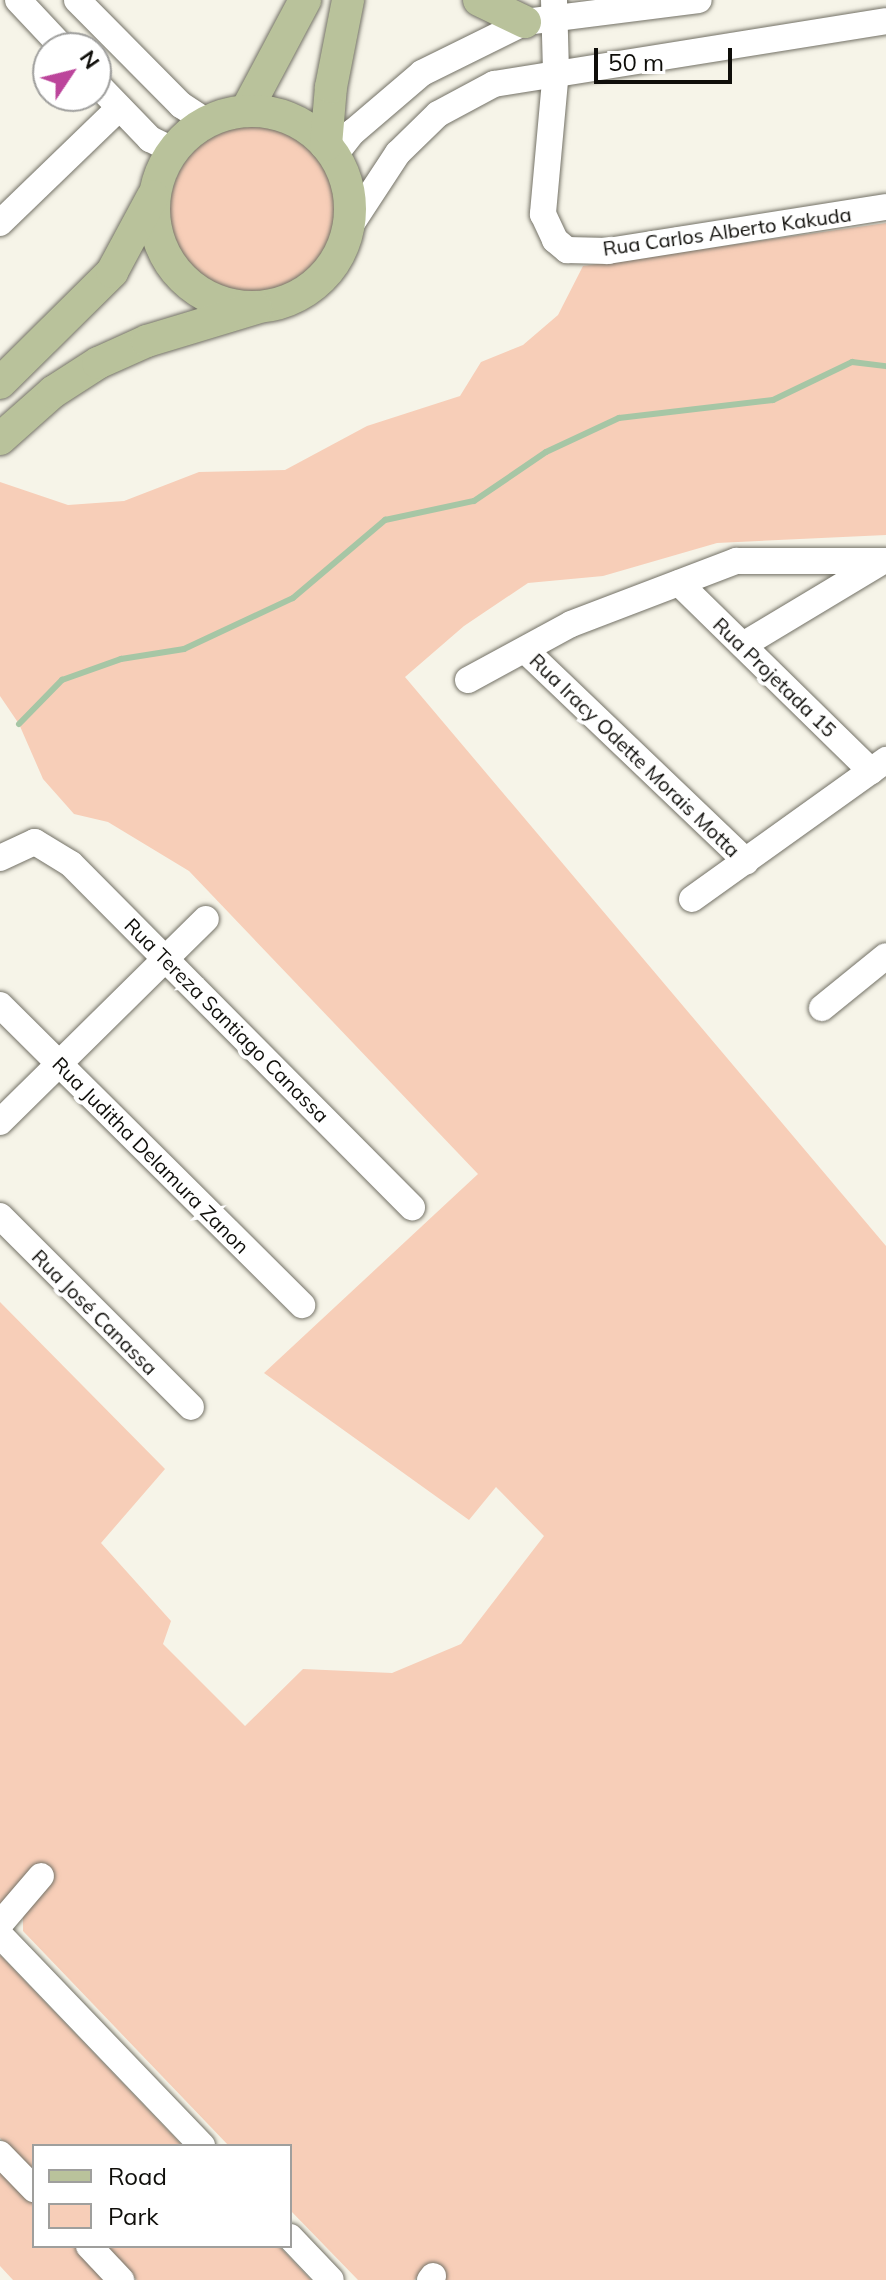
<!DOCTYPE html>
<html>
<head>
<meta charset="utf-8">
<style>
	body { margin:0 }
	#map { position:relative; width:886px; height:2280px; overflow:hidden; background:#f6f4e8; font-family:Mulish,sans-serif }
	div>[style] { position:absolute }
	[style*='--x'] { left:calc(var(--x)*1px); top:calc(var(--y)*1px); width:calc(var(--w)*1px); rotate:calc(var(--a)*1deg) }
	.green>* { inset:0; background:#f7ceb8 }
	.round { border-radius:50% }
	.stream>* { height:6px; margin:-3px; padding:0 3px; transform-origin:3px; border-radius:3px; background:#a6c6a5 }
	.roads { filter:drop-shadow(0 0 2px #737166) drop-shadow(0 0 2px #737166) }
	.minor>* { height:26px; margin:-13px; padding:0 13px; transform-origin:13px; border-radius:13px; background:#fff }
	.major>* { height:32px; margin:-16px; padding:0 16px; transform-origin:16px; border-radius:16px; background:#b9c29b }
	.major>.ring { margin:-16px; padding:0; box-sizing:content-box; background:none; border:32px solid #b9c29b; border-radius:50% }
	span { translate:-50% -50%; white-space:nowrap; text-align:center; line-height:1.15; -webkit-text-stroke:8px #fff; paint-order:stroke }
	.street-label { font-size:20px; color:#0f0e0a }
	.legend { position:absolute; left:32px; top:2144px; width:260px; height:104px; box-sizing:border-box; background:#fff; border:2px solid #9f9f9d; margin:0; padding:10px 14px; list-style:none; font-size:24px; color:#0f0e0a }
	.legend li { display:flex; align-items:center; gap:16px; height:40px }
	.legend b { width:40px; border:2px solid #9f9f9d }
	.north { position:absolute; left:32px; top:32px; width:80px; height:80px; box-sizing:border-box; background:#fff; border:2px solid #9f9f9d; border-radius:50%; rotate:55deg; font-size:22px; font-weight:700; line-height:32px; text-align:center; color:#0f0e0a }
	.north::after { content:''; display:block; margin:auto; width:28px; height:36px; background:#bc459b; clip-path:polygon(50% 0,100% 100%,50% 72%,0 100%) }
	.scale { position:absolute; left:594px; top:48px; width:138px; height:36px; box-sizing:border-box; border:4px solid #0f0e0a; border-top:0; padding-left:10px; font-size:24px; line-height:28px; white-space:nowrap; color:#0f0e0a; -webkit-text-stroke:6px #fff; paint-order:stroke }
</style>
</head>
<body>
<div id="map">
	<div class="green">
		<i class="round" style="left:170px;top:126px;width:168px;height:168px"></i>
		<i style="clip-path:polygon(886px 223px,886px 535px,717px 543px,603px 576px,528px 583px,464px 626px,405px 677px,886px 1246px,886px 2280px,442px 2280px,425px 2269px,414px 2280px,358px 2280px,290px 2210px,290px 2146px,229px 2146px,23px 1931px,23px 1914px,0 1904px,0 1302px,165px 1469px,101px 1543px,171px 1621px,163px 1644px,245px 1726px,303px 1669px,392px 1673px,461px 1644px,544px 1536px,496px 1487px,469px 1520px,264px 1373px,478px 1174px,189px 871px,108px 822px,74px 814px,43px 779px,19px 724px,0 696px,0 482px,68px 505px,124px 501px,199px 472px,285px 470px,367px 426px,460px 396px,481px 362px,523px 345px,558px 315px,583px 266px)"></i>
		<i style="clip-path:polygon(0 1956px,1px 1956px,183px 2146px,34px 2146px,34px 2173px,0 2138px)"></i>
		<i style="clip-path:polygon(0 2166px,34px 2201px,34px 2246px,77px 2246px,110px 2280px,13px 2280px,0 2266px)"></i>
		<i style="clip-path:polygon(104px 2246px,279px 2246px,311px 2280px,137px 2280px)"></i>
	</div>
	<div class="stream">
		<i style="--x:19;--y:724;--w:62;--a:-45.7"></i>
		<i style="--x:62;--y:680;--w:63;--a:-19.6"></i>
		<i style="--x:121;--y:659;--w:64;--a:-9"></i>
		<i style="--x:184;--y:649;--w:120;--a:-25.1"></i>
		<i style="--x:293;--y:598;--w:121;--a:-40.3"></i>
		<i style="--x:385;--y:520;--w:91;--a:-12.1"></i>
		<i style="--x:474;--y:501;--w:87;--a:-34.2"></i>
		<i style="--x:546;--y:452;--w:81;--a:-25"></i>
		<i style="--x:619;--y:418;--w:155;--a:-6.7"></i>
		<i style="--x:773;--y:400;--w:88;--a:-25.7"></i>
		<i style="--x:852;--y:362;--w:34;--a:7"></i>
	</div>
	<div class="roads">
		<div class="minor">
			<i style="--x:18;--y:0;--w:66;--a:46.8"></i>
			<i style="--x:77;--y:0;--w:148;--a:45.3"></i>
			<i style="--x:181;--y:105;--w:31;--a:33"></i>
			<i style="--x:554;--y:0;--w:70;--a:88.4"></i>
			<i style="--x:556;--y:70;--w:145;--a:95.2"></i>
			<i style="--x:543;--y:214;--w:29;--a:65"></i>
			<i style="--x:555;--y:240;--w:16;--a:40"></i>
			<i style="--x:567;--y:250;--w:41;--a:1.4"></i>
			<i style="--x:608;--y:251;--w:281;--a:-9"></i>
			<i style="--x:96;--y:83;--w:78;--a:46"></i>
			<i style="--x:150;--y:139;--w:25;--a:26"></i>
			<i style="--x:334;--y:156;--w:31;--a:-52"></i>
			<i style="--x:353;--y:132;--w:91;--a:-40.5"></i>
			<i style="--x:422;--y:73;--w:115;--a:-26.3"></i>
			<i style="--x:525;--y:22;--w:175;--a:-7.2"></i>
			<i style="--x:0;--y:223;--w:165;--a:-44"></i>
			<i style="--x:348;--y:229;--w:91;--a:-56.7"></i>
			<i style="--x:398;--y:153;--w:56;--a:-44.3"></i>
			<i style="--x:438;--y:114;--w:64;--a:-28.2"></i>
			<i style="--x:494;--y:84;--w:397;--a:-9.1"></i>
			<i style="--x:679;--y:583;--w:269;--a:44.4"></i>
			<i style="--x:743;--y:645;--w:163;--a:-31"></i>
			<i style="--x:525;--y:650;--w:306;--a:43.7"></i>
			<i style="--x:468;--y:680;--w:117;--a:-28.5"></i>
			<i style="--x:571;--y:624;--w:177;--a:-20.9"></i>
			<i style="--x:736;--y:561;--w:150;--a:0"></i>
			<i style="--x:0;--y:858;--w:38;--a:-25"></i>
			<i style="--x:35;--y:842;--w:42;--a:31.4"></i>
			<i style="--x:71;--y:864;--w:484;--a:45.2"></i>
			<i style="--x:692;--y:899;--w:239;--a:-35.6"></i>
			<i style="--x:0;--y:1005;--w:426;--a:44.8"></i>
			<i style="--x:822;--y:1008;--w:82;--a:-39.1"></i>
			<i style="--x:0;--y:1122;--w:289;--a:-44.6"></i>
			<i style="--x:0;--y:1216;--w:270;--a:45"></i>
			<i style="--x:0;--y:1924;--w:63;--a:-49.5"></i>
			<i style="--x:0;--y:1935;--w:292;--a:46.2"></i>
			<i style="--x:0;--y:2154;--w:49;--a:45.8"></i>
			<i style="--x:290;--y:2237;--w:59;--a:46.4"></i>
			<i style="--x:89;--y:2246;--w:47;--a:46.7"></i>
			<i style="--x:430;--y:2280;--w:5;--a:-53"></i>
		</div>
		<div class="major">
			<i style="--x:479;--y:0;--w:51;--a:25.6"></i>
			<i style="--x:246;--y:111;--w:126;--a:-62"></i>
			<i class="ring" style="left:154px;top:111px;width:164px;height:164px"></i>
			<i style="--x:326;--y:145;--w:58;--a:-85.1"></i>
			<i style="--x:331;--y:87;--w:89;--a:-78.9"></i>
			<i style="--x:0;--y:383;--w:158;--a:-44.7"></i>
			<i style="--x:112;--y:272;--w:86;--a:-61.7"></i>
			<i style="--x:0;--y:439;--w:71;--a:-41.6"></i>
			<i style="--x:53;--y:392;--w:54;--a:-32.8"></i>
			<i style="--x:98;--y:363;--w:54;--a:-24.2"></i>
			<i style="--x:147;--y:341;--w:114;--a:-16.8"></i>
		</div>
	</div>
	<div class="street-label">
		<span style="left:727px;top:231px;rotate:-8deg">Rua Carlos Alberto Kakuda</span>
		<span style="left:775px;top:677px;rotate:44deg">Rua Projetada 15</span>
		<span style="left:635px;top:755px;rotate:44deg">Rua Iracy Odette Morais Motta</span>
		<span style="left:227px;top:1020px;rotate:45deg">Rua Tereza Santiago Canassa</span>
		<span style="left:151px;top:1155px;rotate:45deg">Rua Juditha Delamura Zanon</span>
		<span style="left:95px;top:1312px;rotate:45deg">Rua José Canassa</span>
	</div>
	<ul class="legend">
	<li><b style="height:10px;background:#b9c29b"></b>Road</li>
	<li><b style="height:22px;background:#f7ceb8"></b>Park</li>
	</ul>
	<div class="north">N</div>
	<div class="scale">50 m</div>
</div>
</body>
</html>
